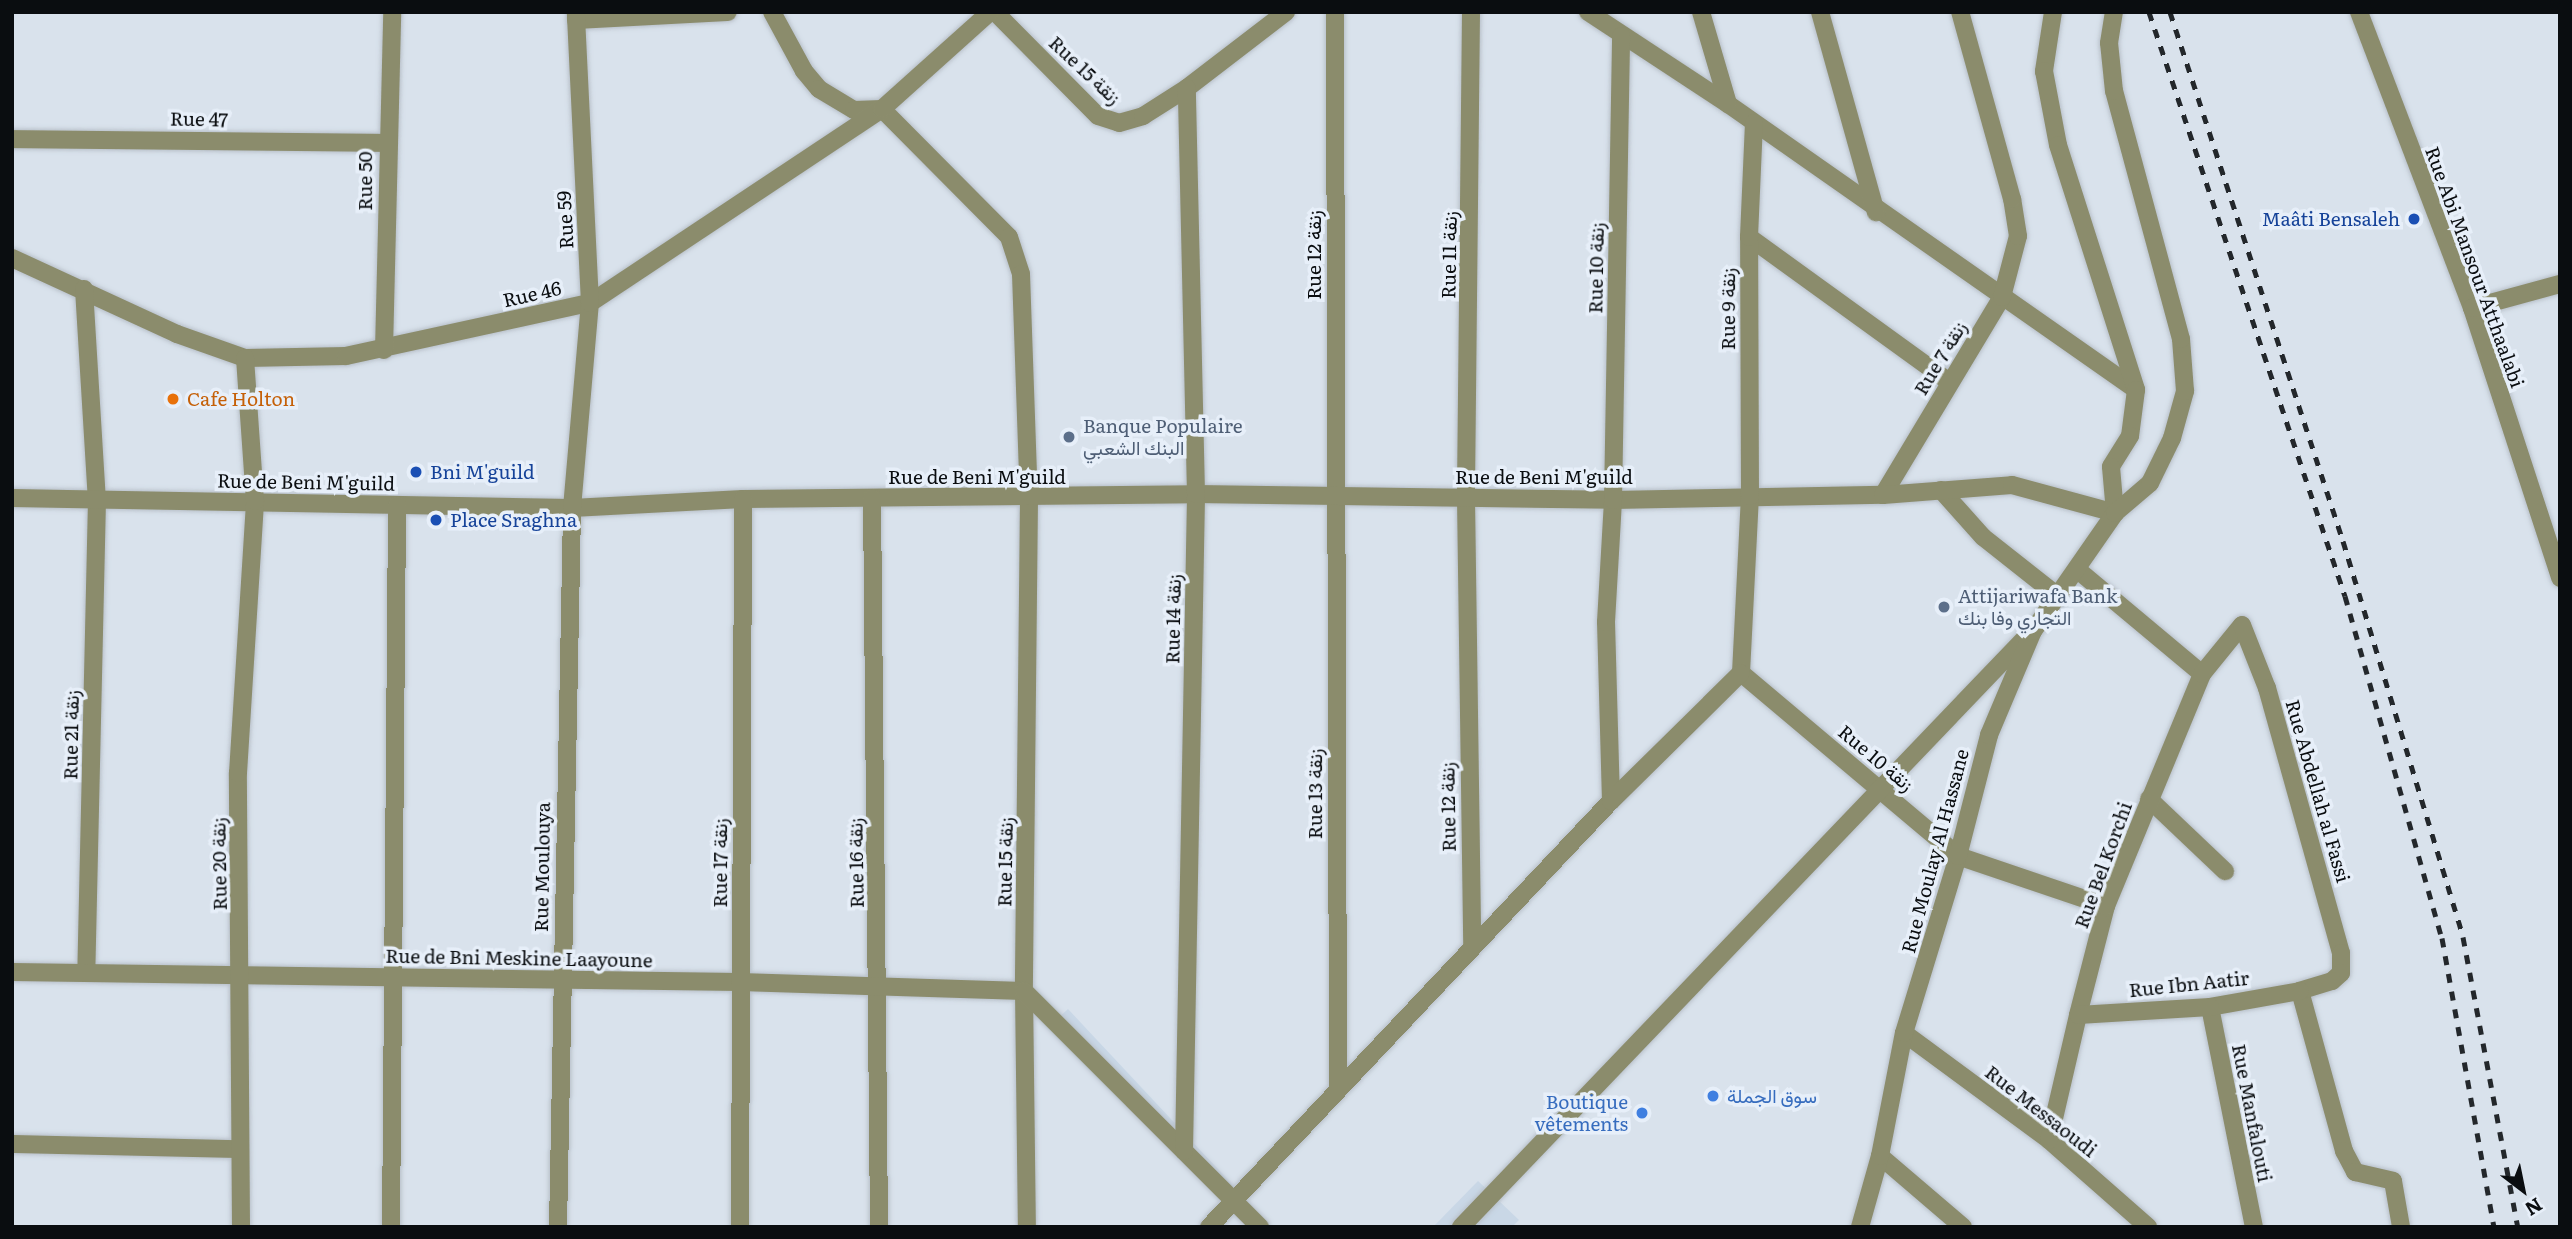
<!DOCTYPE html>
<html>
<head>
<meta charset="utf-8">
<style>
	body { margin:0 }
	#map { position:relative; width:2572px; height:1239px; overflow:hidden; background:#d9e2ec; font-family:Literata,Vazirmatn,serif }
	div>[style] { position:absolute }
	[style*='--x'] { left:calc(var(--x)*1px); top:calc(var(--y)*1px); width:calc(var(--w)*1px); rotate:calc(var(--a)*1deg) }
	.built>* { inset:0; background:#c9d7e6 }
	.roads { filter:drop-shadow(0 0 2px #b8c0c9) drop-shadow(0 0 2px #b8c0c9) }
	.minor>* { height:18px; margin:-9px; padding:0 9px; transform-origin:9px; border-radius:9px; background:#8b8c6c }
	.rail>* { height:5px; margin-top:-2.5px; transform-origin:0; background:repeating-linear-gradient(90deg,#23272b 0 9px,transparent 0 18px) }
	.dots>* { width:19px; height:19px; translate:-50% -50%; box-sizing:border-box; border:4px solid #e7eff9; border-radius:50% }
	span { translate:-50% -50%; white-space:nowrap; text-align:center; line-height:1.15; -webkit-text-stroke:7px #e7eff9; paint-order:stroke }
	.street-label { font-size:19px; color:#0a0d10 }
	.transit-label { font-size:19px; color:#164399 }
	.right { translate:-100% -50%; text-align:right }
	.left { translate:0 -50%; text-align:left }
	.food-label { font-size:19px; color:#c56008 }
	.service-label { font-size:19px; color:#4e5e75 }
	.shop-label { font-size:19px; color:#366cbe }
	.frame { position:absolute; inset:0; border:14px solid #0a0d10; pointer-events:none }
	.north { position:absolute; left:2488px; top:1155px; width:70px; height:70px; -webkit-text-stroke:5px #e7eff9; paint-order:stroke; rotate:148deg; font-size:19px; font-weight:700; line-height:28px; text-align:center; color:#0a0d10 }
	.north::after { content:''; display:block; margin:auto; width:24px; height:32px; background:#0a0d10; clip-path:polygon(50% 0,100% 100%,50% 72%,0 100%) }
</style>
</head>
<body>
<div id="map">
	<div class="built">
		<i style="clip-path:polygon(1068px 1009px,1272px 1227px,1247px 1227px,1055px 1021px)"></i>
		<i style="clip-path:polygon(1478px 1181px,1519px 1220px,1512px 1227px,1433px 1227px)"></i>
	</div>
	<div class="roads">
		<div class="minor">
			<i style="--x:772;--y:12;--w:67;--a:61.5"></i>
			<i style="--x:804;--y:71;--w:23;--a:50"></i>
			<i style="--x:819;--y:89;--w:41;--a:31"></i>
			<i style="--x:854;--y:110;--w:28;--a:-2"></i>
			<i style="--x:882;--y:109;--w:180;--a:45.2"></i>
			<i style="--x:1009;--y:237;--w:39;--a:72"></i>
			<i style="--x:1021;--y:274;--w:224;--a:88"></i>
			<i style="--x:1029;--y:498;--w:493;--a:90.6"></i>
			<i style="--x:1024;--y:991;--w:236;--a:89.3"></i>
			<i style="--x:995;--y:12;--w:146;--a:45.3"></i>
			<i style="--x:1098;--y:116;--w:22;--a:18"></i>
			<i style="--x:1119;--y:123;--w:25;--a:-16"></i>
			<i style="--x:1143;--y:116;--w:52;--a:-32.5"></i>
			<i style="--x:1187;--y:88;--w:125;--a:-37.5"></i>
			<i style="--x:1335;--y:12;--w:1078;--a:89.84"></i>
			<i style="--x:1471;--y:12;--w:486;--a:90.6"></i>
			<i style="--x:1466;--y:498;--w:450;--a:89.2"></i>
			<i style="--x:1588;--y:12;--w:168;--a:33.3"></i>
			<i style="--x:1728;--y:104;--w:498;--a:35"></i>
			<i style="--x:1701;--y:12;--w:96;--a:73.6"></i>
			<i style="--x:1820;--y:12;--w:208;--a:74.4"></i>
			<i style="--x:2053;--y:12;--w:60;--a:98.7"></i>
			<i style="--x:2044;--y:71;--w:75;--a:79.3"></i>
			<i style="--x:2058;--y:145;--w:257;--a:72.3"></i>
			<i style="--x:2136;--y:390;--w:46;--a:97.4"></i>
			<i style="--x:2130;--y:436;--w:36;--a:122"></i>
			<i style="--x:2111;--y:467;--w:46;--a:85"></i>
			<i style="--x:2359;--y:12;--w:317;--a:69.1"></i>
			<i style="--x:2472;--y:308;--w:284;--a:71.9"></i>
			<i style="--x:576;--y:20;--w:152;--a:-3"></i>
			<i style="--x:12;--y:139;--w:374;--a:0.6"></i>
			<i style="--x:1749;--y:237;--w:247;--a:35.9"></i>
			<i style="--x:12;--y:258;--w:182;--a:24.7"></i>
			<i style="--x:177;--y:334;--w:72;--a:19.4"></i>
			<i style="--x:245;--y:358;--w:101;--a:-1.1"></i>
			<i style="--x:346;--y:356;--w:250;--a:-12.3"></i>
			<i style="--x:590;--y:303;--w:351;--a:-33.6"></i>
			<i style="--x:882;--y:109;--w:145;--a:-41.9"></i>
			<i style="--x:84;--y:289;--w:211;--a:86.5"></i>
			<i style="--x:97;--y:500;--w:472;--a:91.3"></i>
			<i style="--x:2472;--y:308;--w:91;--a:-15.3"></i>
			<i style="--x:384;--y:350;--w:338;--a:-88.6"></i>
			<i style="--x:1941;--y:490;--w:63;--a:48.2"></i>
			<i style="--x:1983;--y:537;--w:97;--a:38.3"></i>
			<i style="--x:1883;--y:495;--w:231;--a:-59"></i>
			<i style="--x:2002;--y:297;--w:63;--a:-75.3"></i>
			<i style="--x:2018;--y:236;--w:37;--a:-99"></i>
			<i style="--x:2012;--y:199;--w:194;--a:-105.5"></i>
			<i style="--x:12;--y:498;--w:560;--a:1.02"></i>
			<i style="--x:572;--y:508;--w:171;--a:-3"></i>
			<i style="--x:743;--y:499;--w:453;--a:-0.6"></i>
			<i style="--x:1196;--y:494;--w:417;--a:0.8"></i>
			<i style="--x:1613;--y:500;--w:270;--a:-1.1"></i>
			<i style="--x:1883;--y:495;--w:129;--a:-4.4"></i>
			<i style="--x:2012;--y:485;--w:107;--a:15.2"></i>
			<i style="--x:872;--y:498;--w:729;--a:89.45"></i>
			<i style="--x:2079;--y:571;--w:160;--a:39.9"></i>
			<i style="--x:1741;--y:673;--w:177;--a:-87.1"></i>
			<i style="--x:1750;--y:496;--w:259;--a:-90.2"></i>
			<i style="--x:1749;--y:237;--w:114;--a:-87.5"></i>
			<i style="--x:1741;--y:673;--w:284;--a:40.1"></i>
			<i style="--x:1958;--y:856;--w:156;--a:18.7"></i>
			<i style="--x:2149;--y:799;--w:105;--a:43.5"></i>
			<i style="--x:1611;--y:801;--w:179;--a:-91.6"></i>
			<i style="--x:1606;--y:622;--w:122;--a:-86.7"></i>
			<i style="--x:1613;--y:500;--w:464;--a:-89"></i>
			<i style="--x:12;--y:972;--w:728;--a:0.79"></i>
			<i style="--x:740;--y:982;--w:284;--a:1.8"></i>
			<i style="--x:1024;--y:991;--w:334;--a:45"></i>
			<i style="--x:2300;--y:991;--w:166;--a:74.6"></i>
			<i style="--x:2344;--y:1151;--w:24;--a:62"></i>
			<i style="--x:2355;--y:1172;--w:39;--a:13"></i>
			<i style="--x:2393;--y:1181;--w:47;--a:80.1"></i>
			<i style="--x:2210;--y:1007;--w:224;--a:78.7"></i>
			<i style="--x:1904;--y:1033;--w:180;--a:36.4"></i>
			<i style="--x:2049;--y:1140;--w:132;--a:41.3"></i>
			<i style="--x:2049;--y:1140;--w:128;--a:-76.9"></i>
			<i style="--x:2078;--y:1015;--w:113;--a:-75.6"></i>
			<i style="--x:2106;--y:906;--w:251;--a:-67.5"></i>
			<i style="--x:2202;--y:674;--w:63;--a:-50.8"></i>
			<i style="--x:2242;--y:625;--w:68;--a:68.4"></i>
			<i style="--x:2267;--y:688;--w:275;--a:74.4"></i>
			<i style="--x:2341;--y:953;--w:20;--a:90"></i>
			<i style="--x:2341;--y:973;--w:12;--a:138"></i>
			<i style="--x:2332;--y:981;--w:34;--a:163"></i>
			<i style="--x:2300;--y:991;--w:91;--a:169.9"></i>
			<i style="--x:2210;--y:1007;--w:132;--a:176.5"></i>
			<i style="--x:12;--y:1144;--w:228;--a:1.3"></i>
			<i style="--x:1184;--y:1151;--w:657;--a:-88.95"></i>
			<i style="--x:1196;--y:494;--w:406;--a:-91.3"></i>
			<i style="--x:1880;--y:1156;--w:109;--a:40.5"></i>
			<i style="--x:241;--y:1227;--w:454;--a:-90.4"></i>
			<i style="--x:238;--y:773;--w:273;--a:-86.4"></i>
			<i style="--x:255;--y:501;--w:143;--a:-94"></i>
			<i style="--x:391;--y:1227;--w:722;--a:-89.52"></i>
			<i style="--x:558;--y:1227;--w:719;--a:-88.88"></i>
			<i style="--x:572;--y:508;--w:206;--a:-85"></i>
			<i style="--x:590;--y:303;--w:291;--a:-92.8"></i>
			<i style="--x:740;--y:1227;--w:728;--a:-89.76"></i>
			<i style="--x:1209;--y:1227;--w:586;--a:-46.66"></i>
			<i style="--x:1611;--y:801;--w:182;--a:-44.6"></i>
			<i style="--x:1461;--y:1227;--w:815;--a:-46.24"></i>
			<i style="--x:1860;--y:1227;--w:74;--a:-74.3"></i>
			<i style="--x:1880;--y:1156;--w:125;--a:-79"></i>
			<i style="--x:1904;--y:1033;--w:185;--a:-73"></i>
			<i style="--x:1958;--y:856;--w:125;--a:-75.6"></i>
			<i style="--x:1989;--y:735;--w:113;--a:-67.1"></i>
			<i style="--x:2033;--y:631;--w:144;--a:-55.2"></i>
			<i style="--x:2115;--y:513;--w:46;--a:-40.6"></i>
			<i style="--x:2150;--y:483;--w:50;--a:-63.9"></i>
			<i style="--x:2172;--y:438;--w:49;--a:-74.5"></i>
			<i style="--x:2185;--y:391;--w:52;--a:-94.4"></i>
			<i style="--x:2181;--y:339;--w:257;--a:-105.1"></i>
			<i style="--x:2114;--y:91;--w:48;--a:-95.9"></i>
			<i style="--x:2109;--y:43;--w:31;--a:-81"></i>
		</div>
	</div>
	<div class="rail">
		<i style="--x:2149;--y:12;--w:616;--a:71.45"></i>
		<i style="--x:2345;--y:596;--w:355;--a:74.2"></i>
		<i style="--x:2442;--y:938;--w:294;--a:79.8"></i>
		<i style="--x:2170;--y:12;--w:557;--a:71.89"></i>
		<i style="--x:2343;--y:541;--w:414;--a:73.1"></i>
		<i style="--x:2463;--y:937;--w:295;--a:79.3"></i>
	</div>
	<div class="dots">
		<i style="left:2414px;top:219px;background:#1a4fb4"></i>
		<i style="left:173px;top:399px;background:#e8710a"></i>
		<i style="left:1069px;top:437px;background:#5c6f8a"></i>
		<i style="left:416px;top:472px;background:#1a4fb4"></i>
		<i style="left:436px;top:520px;background:#1a4fb4"></i>
		<i style="left:1944px;top:607px;background:#5c6f8a"></i>
		<i style="left:1713px;top:1096px;background:#3f7fe0"></i>
		<i style="left:1642px;top:1113px;background:#3f7fe0"></i>
	</div>
	<div class="street-label">
		<span style="left:1085px;top:70px;rotate:43deg">Rue 15 زنقة</span>
		<span style="left:199px;top:119px;rotate:1deg">Rue 47</span>
		<span style="left:365px;top:181px;rotate:-90deg">Rue 50</span>
		<span style="left:565px;top:220px;rotate:-93deg">Rue 59</span>
		<span style="left:1314px;top:255px;rotate:-90deg">Rue 12 زنقة</span>
		<span style="left:1449px;top:255px;rotate:-89deg">Rue 11 زنقة</span>
		<span style="left:2475px;top:267px;rotate:70deg">Rue Abi Mansour Atthaalabi</span>
		<span style="left:1596px;top:268px;rotate:-89deg">Rue 10 زنقة</span>
		<span style="left:532px;top:294px;rotate:-13deg">Rue 46</span>
		<span style="left:1728px;top:309px;rotate:-90deg">Rue 9 زنقة</span>
		<span style="left:1940px;top:358px;rotate:-59deg">Rue 7 زنقة</span>
		<span style="left:977px;top:477px">Rue de Beni M'guild</span>
		<span style="left:1544px;top:477px">Rue de Beni M'guild</span>
		<span style="left:306px;top:482px;rotate:1deg">Rue de Beni M'guild</span>
		<span style="left:1173px;top:619px;rotate:-89deg">Rue 14 زنقة</span>
		<span style="left:71px;top:735px;rotate:-89deg">Rue 21 زنقة</span>
		<span style="left:1876px;top:758px;rotate:40deg">Rue 10 زنقة</span>
		<span style="left:2318px;top:791px;rotate:74deg">Rue Abdellah al Fassi</span>
		<span style="left:1315px;top:794px;rotate:-90deg">Rue 13 زنقة</span>
		<span style="left:1448px;top:807px;rotate:-91deg">Rue 12 زنقة</span>
		<span style="left:1935px;top:851px;rotate:-75deg">Rue Moulay Al Hassane</span>
		<span style="left:1005px;top:862px;rotate:-89deg">Rue 15 زنقة</span>
		<span style="left:720px;top:863px;rotate:-90deg">Rue 17 زنقة</span>
		<span style="left:856px;top:863px;rotate:-91deg">Rue 16 زنقة</span>
		<span style="left:219px;top:864px;rotate:-91deg">Rue 20 زنقة</span>
		<span style="left:2103px;top:865px;rotate:-70deg">Rue Bel Korchi</span>
		<span style="left:542px;top:867px;rotate:-89deg">Rue Moulouya</span>
		<span style="left:519px;top:958px;rotate:1deg">Rue de Bni Meskine Laayoune</span>
		<span style="left:2189px;top:984px;rotate:-6deg">Rue Ibn Aatir</span>
		<span style="left:2041px;top:1111px;rotate:38deg">Rue Messaoudi</span>
		<span style="left:2252px;top:1113px;rotate:79deg">Rue Manfalouti</span>
	</div>
	<div class="transit-label">
		<span class="right" style="left:2400px;top:219px">Maâti Bensaleh</span>
		<span class="left" style="left:430px;top:472px">Bni M'guild</span>
		<span class="left" style="left:450px;top:520px">Place Sraghna</span>
	</div>
	<div class="food-label">
		<span class="left" style="left:187px;top:399px">Cafe Holton</span>
	</div>
	<div class="service-label">
		<span class="left" style="left:1083px;top:437px">Banque Populaire<br>البنك الشعبي</span>
		<span class="left" style="left:1958px;top:607px">Attijariwafa Bank<br>التجاري وفا بنك</span>
	</div>
	<div class="shop-label">
		<span class="left" style="left:1727px;top:1096px">سوق الجملة</span>
		<span class="right" style="left:1628px;top:1113px">Boutique<br>vêtements</span>
	</div>
	<div class="frame"></div>
	<div class="north">N</div>
</div>
</body>
</html>
